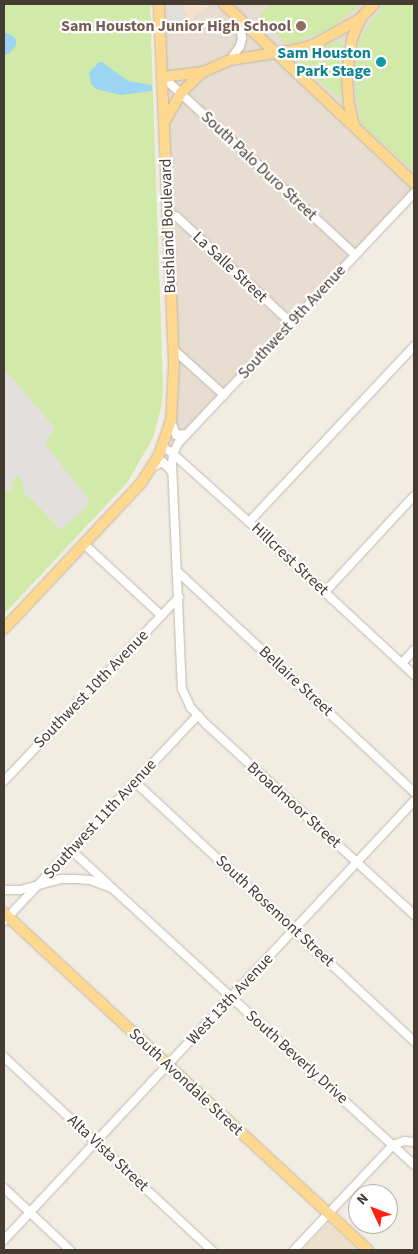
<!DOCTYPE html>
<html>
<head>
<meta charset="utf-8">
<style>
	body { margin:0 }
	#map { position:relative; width:418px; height:1254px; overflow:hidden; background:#f2ede3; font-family:"Source Sans 3",sans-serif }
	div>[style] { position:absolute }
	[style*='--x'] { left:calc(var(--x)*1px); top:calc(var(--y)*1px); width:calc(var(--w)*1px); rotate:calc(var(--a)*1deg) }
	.residential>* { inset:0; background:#e7ded1 }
	.commercial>* { inset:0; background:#f6e2cc }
	.education>* { inset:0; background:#ece1cc }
	.green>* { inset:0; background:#d1e9a9 }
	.parking>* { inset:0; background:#e2dfdc }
	.water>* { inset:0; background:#9cd5f3 }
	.roads { filter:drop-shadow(0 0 1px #c1b7a8) drop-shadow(0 0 1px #c1b7a8) }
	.minor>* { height:8px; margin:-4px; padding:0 4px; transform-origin:4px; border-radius:4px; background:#fff }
	.major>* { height:10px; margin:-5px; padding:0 5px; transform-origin:5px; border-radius:5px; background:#ffd88f }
	.dots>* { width:14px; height:14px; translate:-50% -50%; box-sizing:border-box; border:2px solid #fff; border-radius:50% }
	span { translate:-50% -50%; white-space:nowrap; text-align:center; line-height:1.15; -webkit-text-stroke:4.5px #fff; paint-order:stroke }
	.education-label { font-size:16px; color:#785e54; font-weight:700 }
	.right { translate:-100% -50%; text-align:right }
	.culture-label { font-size:16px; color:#0d838f; font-weight:700 }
	.street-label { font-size:16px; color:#443c33 }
	.frame { position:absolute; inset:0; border:5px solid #443c33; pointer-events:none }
	.north { position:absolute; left:348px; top:1184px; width:50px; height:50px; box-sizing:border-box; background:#fff; border:1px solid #b4b1ad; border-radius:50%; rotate:313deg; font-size:14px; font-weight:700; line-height:20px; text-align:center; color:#443c33 }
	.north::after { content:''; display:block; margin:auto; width:18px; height:22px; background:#ff220d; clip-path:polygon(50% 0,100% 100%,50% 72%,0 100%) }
</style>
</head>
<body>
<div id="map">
	<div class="residential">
		<i style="clip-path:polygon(159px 4px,414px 4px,414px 193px,171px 452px)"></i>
	</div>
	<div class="commercial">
		<i style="clip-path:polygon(169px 4px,205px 4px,208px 6px,190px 20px,170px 23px)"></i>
	</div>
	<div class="education">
		<i style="clip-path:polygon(328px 1223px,358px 1250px,302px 1250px)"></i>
	</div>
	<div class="green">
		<i style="clip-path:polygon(4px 4px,150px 4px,163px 387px,162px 404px,153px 438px,127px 483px,4px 614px)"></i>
		<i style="clip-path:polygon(270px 4px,362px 4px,329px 29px,291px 44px,286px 43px,258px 17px)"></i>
		<i style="clip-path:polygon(385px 4px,414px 4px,414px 172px,362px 124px,359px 114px,354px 72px,359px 43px,367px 26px)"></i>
		<i style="clip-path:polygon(338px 41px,344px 46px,341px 66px,342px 93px,339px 98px,299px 64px,298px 59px,300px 55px)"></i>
	</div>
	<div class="parking">
		<i style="clip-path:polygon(169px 4px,181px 4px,190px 20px,170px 23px)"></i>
		<i style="clip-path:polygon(4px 369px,55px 428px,45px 444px,88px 498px,89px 504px,61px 530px,27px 495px,23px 498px,25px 490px,20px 476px,16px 476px,13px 481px,12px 490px,4px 492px)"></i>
	</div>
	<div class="water">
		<i style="clip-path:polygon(4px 32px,13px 36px,16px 40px,16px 46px,8px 54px,4px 54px)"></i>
		<i style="clip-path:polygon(102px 62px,128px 81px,152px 85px,152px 91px,121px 95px,96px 89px,91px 84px,89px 72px,98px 63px)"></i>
	</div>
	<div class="roads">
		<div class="minor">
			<i style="--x:230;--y:60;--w:17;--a:-54"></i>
			<i style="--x:240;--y:46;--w:8;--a:-76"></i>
			<i style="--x:242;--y:38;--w:19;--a:-99"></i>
			<i style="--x:163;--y:77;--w:262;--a:42.8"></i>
			<i style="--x:414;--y:193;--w:344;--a:133.3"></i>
			<i style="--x:178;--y:443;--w:12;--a:114"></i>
			<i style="--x:173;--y:454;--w:9;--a:96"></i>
			<i style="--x:172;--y:463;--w:226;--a:87.5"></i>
			<i style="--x:182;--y:689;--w:21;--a:65"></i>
			<i style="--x:191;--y:708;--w:23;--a:47"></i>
			<i style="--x:207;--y:725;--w:281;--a:42.5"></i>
			<i style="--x:168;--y:213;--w:10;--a:24"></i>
			<i style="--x:177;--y:217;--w:156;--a:42.9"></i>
			<i style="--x:174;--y:350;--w:67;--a:42"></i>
			<i style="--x:171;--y:421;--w:15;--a:70"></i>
			<i style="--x:176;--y:435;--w:10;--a:-6"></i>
			<i style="--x:162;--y:447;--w:10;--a:29"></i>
			<i style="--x:171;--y:452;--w:105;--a:41.9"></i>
			<i style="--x:249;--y:522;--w:225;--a:42.8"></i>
			<i style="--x:152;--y:467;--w:12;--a:-24"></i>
			<i style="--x:163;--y:462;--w:13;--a:48"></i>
			<i style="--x:249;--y:522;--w:241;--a:-46.8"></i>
			<i style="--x:84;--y:544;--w:105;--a:42.7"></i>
			<i style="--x:177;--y:571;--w:324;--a:43"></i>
			<i style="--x:325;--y:592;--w:131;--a:-47.2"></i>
			<i style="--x:402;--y:663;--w:18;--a:-47"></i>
			<i style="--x:4;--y:781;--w:254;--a:-46.4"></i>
			<i style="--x:135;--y:782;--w:381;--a:42.9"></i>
			<i style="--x:71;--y:850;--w:52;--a:42.6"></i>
			<i style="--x:4;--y:890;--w:16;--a:0"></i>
			<i style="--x:20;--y:890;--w:42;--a:-15"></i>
			<i style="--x:61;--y:879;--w:14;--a:0"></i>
			<i style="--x:75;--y:879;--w:15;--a:4"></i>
			<i style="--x:90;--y:880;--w:23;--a:20"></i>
			<i style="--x:112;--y:888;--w:410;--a:42.5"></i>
			<i style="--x:4;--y:921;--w:282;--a:-46.7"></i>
			<i style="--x:4;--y:1057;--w:284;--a:42.9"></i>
			<i style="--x:4;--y:1188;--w:91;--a:43.2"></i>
			<i style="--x:4;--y:1240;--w:601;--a:-46.96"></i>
			<i style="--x:294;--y:1250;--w:144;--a:-46.7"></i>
			<i style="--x:393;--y:1145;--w:12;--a:-20"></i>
			<i style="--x:404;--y:1141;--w:10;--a:6"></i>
		</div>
		<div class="major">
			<i style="--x:224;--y:4;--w:261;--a:43.3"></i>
			<i style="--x:163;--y:77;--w:40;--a:-7.1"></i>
			<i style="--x:203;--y:72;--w:30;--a:-24"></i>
			<i style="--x:230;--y:60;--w:66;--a:-8.7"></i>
			<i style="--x:295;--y:50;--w:19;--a:-16"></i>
			<i style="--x:313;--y:45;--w:54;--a:-29"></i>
			<i style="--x:360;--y:19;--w:21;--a:-47"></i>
			<i style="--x:165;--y:121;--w:32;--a:-60"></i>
			<i style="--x:181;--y:93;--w:28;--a:-45"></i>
			<i style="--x:354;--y:126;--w:23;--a:-103"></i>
			<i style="--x:349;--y:104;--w:29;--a:-94"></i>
			<i style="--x:347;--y:75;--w:36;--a:-82"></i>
			<i style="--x:352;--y:39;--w:22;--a:-68"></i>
			<i style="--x:4;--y:629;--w:200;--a:-46.8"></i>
			<i style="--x:141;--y:483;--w:33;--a:-57"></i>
			<i style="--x:159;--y:455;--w:36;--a:-71"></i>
			<i style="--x:171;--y:421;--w:57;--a:-87"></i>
			<i style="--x:174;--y:364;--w:360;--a:-92.4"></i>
			<i style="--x:4;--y:913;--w:496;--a:42.8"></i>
		</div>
	</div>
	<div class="dots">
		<i style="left:301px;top:26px;background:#8d6e63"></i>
		<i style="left:381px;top:62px;background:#0f9aa8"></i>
	</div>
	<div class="education-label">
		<span class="right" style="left:291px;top:26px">Sam Houston Junior High School</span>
	</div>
	<div class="culture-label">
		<span class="right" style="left:371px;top:62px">Sam Houston<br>Park Stage</span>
	</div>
	<div class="street-label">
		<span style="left:259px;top:166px;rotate:43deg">South Palo Duro Street</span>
		<span style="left:168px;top:226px;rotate:-92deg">Bushland Boulevard</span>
		<span style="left:230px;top:267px;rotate:43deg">La Salle Street</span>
		<span style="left:292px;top:322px;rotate:-47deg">Southwest 9th Avenue</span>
		<span style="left:290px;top:559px;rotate:43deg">Hillcrest Street</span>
		<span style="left:296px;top:681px;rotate:43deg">Bellaire Street</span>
		<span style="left:91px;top:689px;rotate:-46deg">Southwest 10th Avenue</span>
		<span style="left:294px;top:805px;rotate:42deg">Broadmoor Street</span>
		<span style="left:100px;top:819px;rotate:-47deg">Southwest 11th Avenue</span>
		<span style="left:275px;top:911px;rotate:43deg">South Rosemont Street</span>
		<span style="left:230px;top:999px;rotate:-47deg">West 13th Avenue</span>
		<span style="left:297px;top:1057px;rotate:42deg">South Beverly Drive</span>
		<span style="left:186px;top:1082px;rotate:43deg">South Avondale Street</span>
		<span style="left:108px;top:1153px;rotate:43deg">Alta Vista Street</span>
	</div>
	<div class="frame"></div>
	<div class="north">N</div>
</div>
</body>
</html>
